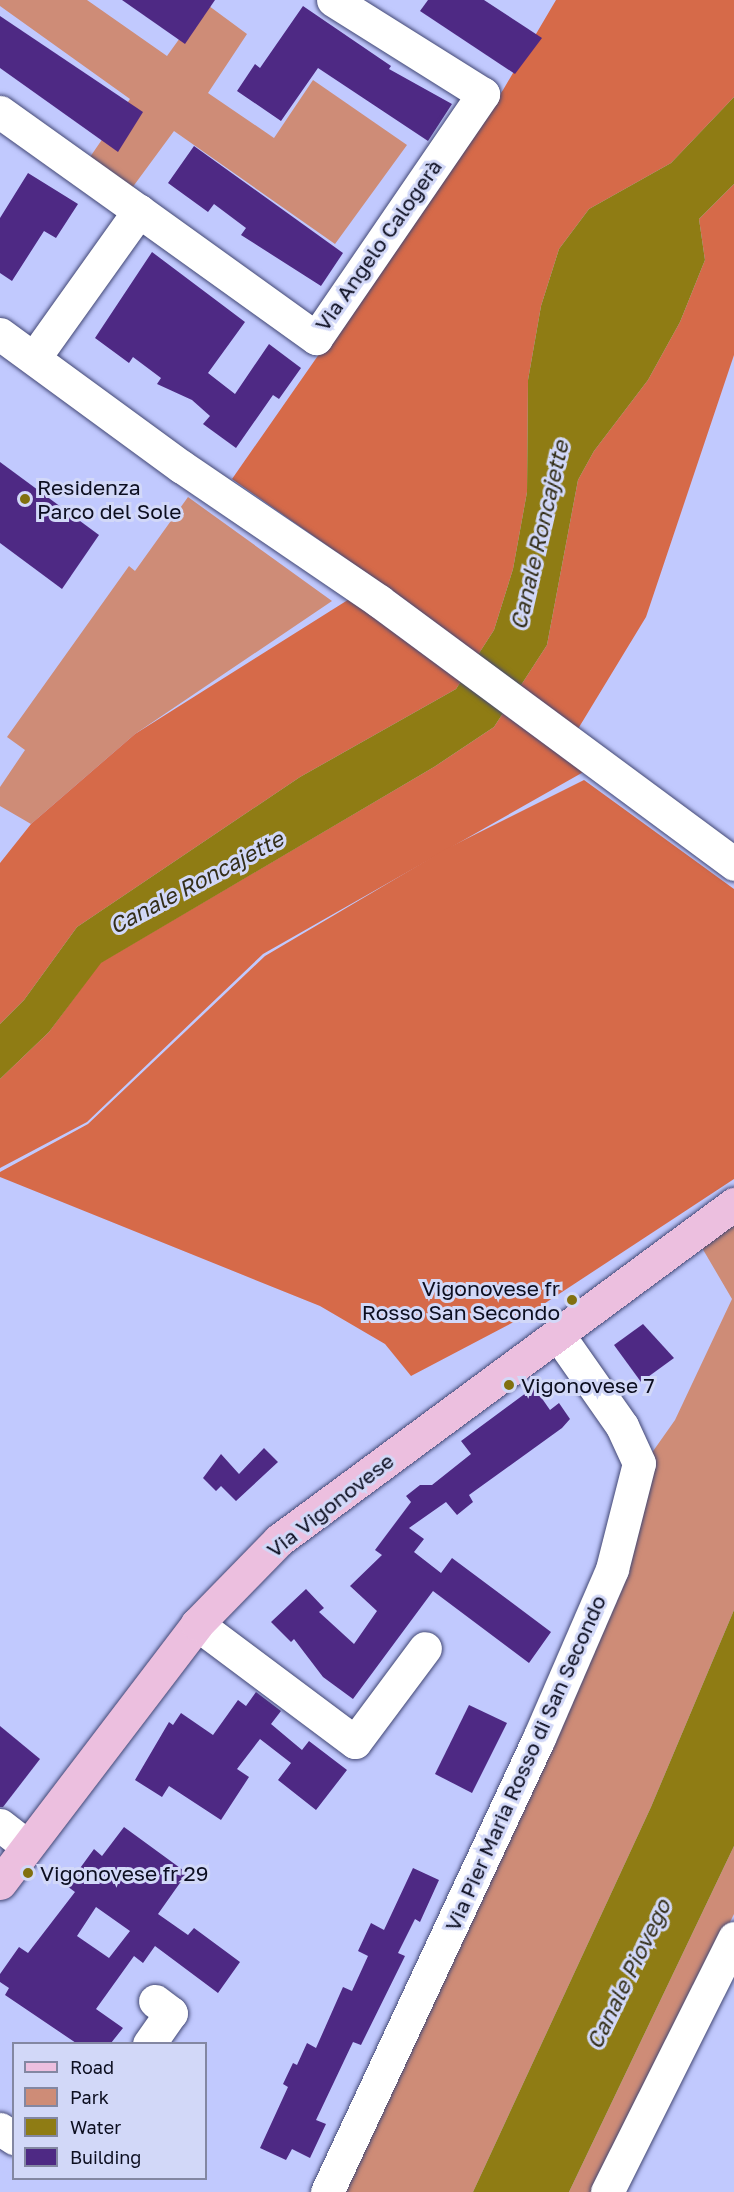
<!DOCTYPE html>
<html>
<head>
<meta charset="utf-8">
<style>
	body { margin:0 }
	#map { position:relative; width:734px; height:2192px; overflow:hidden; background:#c1c9fe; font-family:"Golos Text",sans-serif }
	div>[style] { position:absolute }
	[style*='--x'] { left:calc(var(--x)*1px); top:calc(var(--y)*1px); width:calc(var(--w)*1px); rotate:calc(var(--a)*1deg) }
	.green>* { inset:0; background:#ce8c77 }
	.forest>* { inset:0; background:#d66a49 }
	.water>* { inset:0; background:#8f7c14 }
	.building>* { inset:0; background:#4e2984 }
	.roads { filter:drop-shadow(0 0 2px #424774) drop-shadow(0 0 2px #424774) }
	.minor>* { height:33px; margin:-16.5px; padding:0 16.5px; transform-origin:16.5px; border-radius:16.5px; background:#fff }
	.major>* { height:33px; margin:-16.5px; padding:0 16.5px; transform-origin:16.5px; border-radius:16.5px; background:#ecbfdf }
	.dots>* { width:16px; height:16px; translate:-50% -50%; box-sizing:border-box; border:3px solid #d2d8f8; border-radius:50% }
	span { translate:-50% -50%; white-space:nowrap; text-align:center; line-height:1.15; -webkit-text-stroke:6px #d2d8f8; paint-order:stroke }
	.street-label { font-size:21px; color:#0c0e20 }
	.poi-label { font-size:21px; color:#0c0e20 }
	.left { translate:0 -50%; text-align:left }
	.right { translate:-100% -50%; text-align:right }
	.water-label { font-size:22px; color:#332e19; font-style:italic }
	.legend { position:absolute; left:12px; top:2042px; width:195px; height:138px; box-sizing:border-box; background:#d2d8f8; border:2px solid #8387a2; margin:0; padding:8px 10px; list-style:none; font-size:18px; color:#0c0e20 }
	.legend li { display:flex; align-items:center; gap:12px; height:30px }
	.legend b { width:30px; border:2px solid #8387a2 }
</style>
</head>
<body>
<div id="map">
	<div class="green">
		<i style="clip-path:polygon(0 0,87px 0,167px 56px,205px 3px,247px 34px,208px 93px,274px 138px,313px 80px,407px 145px,335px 244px,174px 131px,132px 188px,90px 157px,130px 99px,0 6px)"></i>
		<i style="clip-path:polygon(188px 497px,332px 601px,135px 734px,31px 824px,0 806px,0 787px,25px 750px,7px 737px,129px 566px,135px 571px)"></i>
		<i style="clip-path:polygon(734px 1203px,734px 1610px,651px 1807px,473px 2192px,326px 2192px,644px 1464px,675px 1420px,732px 1299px,691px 1229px)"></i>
		<i style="clip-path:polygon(734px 1846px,734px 1914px,597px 2192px,569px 2192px)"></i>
	</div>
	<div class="forest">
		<i style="clip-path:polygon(556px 0,734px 0,734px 97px,671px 163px,589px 209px,559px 249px,541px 306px,528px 380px,527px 492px,513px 569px,494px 630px,456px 689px,300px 777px,77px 927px,24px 1000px,0 1024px,0 863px,31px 824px,135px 734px,378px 581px,232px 479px,503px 90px)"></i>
		<i style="clip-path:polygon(734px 184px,734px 355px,646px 617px,567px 747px,594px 766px,263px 954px,87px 1122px,0 1168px,0 1079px,49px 1032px,100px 963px,434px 767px,494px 727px,547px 645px,578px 480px,594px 451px,648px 380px,680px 322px,705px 260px,699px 219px)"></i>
		<i style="clip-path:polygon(584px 780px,734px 889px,734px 1179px,527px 1315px,411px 1376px,385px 1344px,320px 1306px,0 1177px,0 1172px,88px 1124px,265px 956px,446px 849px)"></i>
	</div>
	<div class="water">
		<i style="clip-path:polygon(734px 97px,734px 184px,699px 219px,705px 260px,680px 322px,648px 380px,594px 451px,578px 480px,547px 645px,494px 727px,434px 767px,101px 963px,49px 1032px,0 1079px,0 1024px,24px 1000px,77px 927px,300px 777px,456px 689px,494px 630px,513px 569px,527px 492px,528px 380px,541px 306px,559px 249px,589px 209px,671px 163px)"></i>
		<i style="clip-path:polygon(734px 1610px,734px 1846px,569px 2192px,473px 2192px,651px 1807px)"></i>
	</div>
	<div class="building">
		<i style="clip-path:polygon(122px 0,215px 0,185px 44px)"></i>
		<i style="clip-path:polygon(428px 0,484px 0,542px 38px,515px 74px,420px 11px)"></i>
		<i style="clip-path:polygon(303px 6px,391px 66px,389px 69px,452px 104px,428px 141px,318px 68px,281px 121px,237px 91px,255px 64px,260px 68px)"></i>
		<i style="clip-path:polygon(0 16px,143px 112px,118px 152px,0 68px)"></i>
		<i style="clip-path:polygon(194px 146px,343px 253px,321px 286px,241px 235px,246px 228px,214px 204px,208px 212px,168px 183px)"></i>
		<i style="clip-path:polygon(28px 173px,78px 204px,56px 238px,44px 231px,12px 281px,0 273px,0 218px)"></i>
		<i style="clip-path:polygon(152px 252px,245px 322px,208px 373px,235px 394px,269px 344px,301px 368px,279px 399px,273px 395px,236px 448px,203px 424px,210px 416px,192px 400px,157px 384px,161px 378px,133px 357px,129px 363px,95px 338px)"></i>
		<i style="clip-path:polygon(0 462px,99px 535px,62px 589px,0 543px)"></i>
		<i style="clip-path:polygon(643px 1324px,674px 1358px,641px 1382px,614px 1345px)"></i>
		<i style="clip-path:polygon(534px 1387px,550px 1410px,559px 1403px,570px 1419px,562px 1428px,469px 1495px,473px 1502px,457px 1515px,446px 1502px,409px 1528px,424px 1539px,414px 1552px,441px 1573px,452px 1558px,551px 1632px,529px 1663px,433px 1591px,353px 1699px,323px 1677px,294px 1639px,291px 1642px,271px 1622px,306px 1589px,324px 1608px,319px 1612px,354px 1644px,377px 1611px,350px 1586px,382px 1555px,375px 1550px,411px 1502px,406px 1496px,420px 1485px,432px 1485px,471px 1454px,461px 1441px)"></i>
		<i style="clip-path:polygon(264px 1448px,278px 1462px,236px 1501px,221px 1486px,216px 1491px,203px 1478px,221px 1454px,239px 1474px)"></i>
		<i style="clip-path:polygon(256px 1692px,281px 1711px,271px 1724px,302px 1750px,309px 1741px,347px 1770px,316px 1810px,278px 1780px,291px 1763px,260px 1739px,237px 1769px,249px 1777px,221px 1820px,169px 1786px,162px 1797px,135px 1780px,169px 1722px,173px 1725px,181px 1713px,213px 1735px,238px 1700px,246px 1706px)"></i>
		<i style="clip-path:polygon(469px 1705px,507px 1723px,472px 1793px,435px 1774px)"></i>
		<i style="clip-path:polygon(0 1726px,40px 1759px,3px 1807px,0 1807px)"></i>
		<i style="clip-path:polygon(evenodd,124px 1827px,187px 1873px,158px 1914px,188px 1935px,194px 1928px,240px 1962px,218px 1993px,155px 1946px,143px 1963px,134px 1956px,96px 2009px,123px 2028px,111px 2043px,76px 2043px,5px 1995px,9px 1988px,0 1982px,0 1974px,19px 1947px,28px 1953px,75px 1892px,67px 1886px,94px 1849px,102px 1856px,124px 1827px,96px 1907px,130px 1931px,109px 1958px,77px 1936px,96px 1907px)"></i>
		<i style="clip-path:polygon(413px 1868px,439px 1880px,420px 1922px,415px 1919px,398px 1953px,405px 1956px,361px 2045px,353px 2042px,316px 2120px,326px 2124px,310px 2158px,292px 2149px,286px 2160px,260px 2148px,288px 2087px,283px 2084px,293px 2063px,297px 2065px,307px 2043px,316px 2048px,343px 1987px,352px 1991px,368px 1956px,358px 1951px,371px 1923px,384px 1930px)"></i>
	</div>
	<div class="roads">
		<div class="minor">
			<i style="--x:0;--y:112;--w:171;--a:35.5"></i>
			<i style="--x:0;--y:334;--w:225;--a:36.2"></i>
			<i style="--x:182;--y:467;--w:238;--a:34.2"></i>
			<i style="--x:379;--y:601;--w:442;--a:36.5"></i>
			<i style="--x:34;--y:358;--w:181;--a:-54.5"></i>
			<i style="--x:139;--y:211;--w:218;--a:35.7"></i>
			<i style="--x:316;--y:338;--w:296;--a:-55.6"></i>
			<i style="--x:483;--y:94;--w:177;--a:-147.9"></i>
			<i style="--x:197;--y:1624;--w:197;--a:36.8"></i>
			<i style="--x:355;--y:1742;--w:117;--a:-53.3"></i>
			<i style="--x:0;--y:1825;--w:33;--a:38"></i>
			<i style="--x:149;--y:2044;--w:38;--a:-55"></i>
			<i style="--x:171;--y:2013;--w:20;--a:-143"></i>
			<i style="--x:0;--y:2129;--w:17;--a:33"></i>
			<i style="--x:327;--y:2192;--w:501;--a:-64.97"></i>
			<i style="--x:539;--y:1738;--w:184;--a:-66.6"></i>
			<i style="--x:612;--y:1569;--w:109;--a:-75.7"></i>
			<i style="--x:639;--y:1463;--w:41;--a:-114.7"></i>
			<i style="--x:622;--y:1426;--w:110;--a:-125"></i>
			<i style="--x:607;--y:2192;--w:284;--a:-63.4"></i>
		</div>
		<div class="major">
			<i style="--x:0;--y:1883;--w:325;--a:-52.7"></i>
			<i style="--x:197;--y:1624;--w:117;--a:-45.7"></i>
			<i style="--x:279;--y:1540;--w:566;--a:-36.44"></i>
		</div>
	</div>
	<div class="dots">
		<i style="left:25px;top:499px;background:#81700f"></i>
		<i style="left:572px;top:1300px;background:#81700f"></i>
		<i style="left:509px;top:1385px;background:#81700f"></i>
		<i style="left:28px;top:1873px;background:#81700f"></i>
	</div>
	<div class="street-label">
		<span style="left:378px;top:245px;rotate:-55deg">Via Angelo Calogerà</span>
		<span style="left:330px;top:1505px;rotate:-38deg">Via Vigonovese</span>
		<span style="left:525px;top:1763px;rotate:-66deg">Via Pier Maria Rosso di San Secondo</span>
	</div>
	<div class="poi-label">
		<span class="left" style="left:37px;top:499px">Residenza<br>Parco del Sole</span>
		<span class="right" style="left:560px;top:1300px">Vigonovese fr<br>Rosso San Secondo</span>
		<span class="left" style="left:521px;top:1385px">Vigonovese 7</span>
		<span class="left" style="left:40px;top:1873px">Vigonovese fr 29</span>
	</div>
	<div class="water-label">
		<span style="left:539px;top:535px;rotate:-77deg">Canale Roncajette</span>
		<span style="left:196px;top:882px;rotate:-28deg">Canale Roncajette</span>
		<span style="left:628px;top:1974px;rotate:-64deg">Canale Piovego</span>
	</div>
	<ul class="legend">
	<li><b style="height:8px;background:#ecbfdf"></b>Road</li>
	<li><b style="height:16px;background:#ce8c77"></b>Park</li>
	<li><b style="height:16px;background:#8f7c14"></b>Water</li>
	<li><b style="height:16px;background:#4e2984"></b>Building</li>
	</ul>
</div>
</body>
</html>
